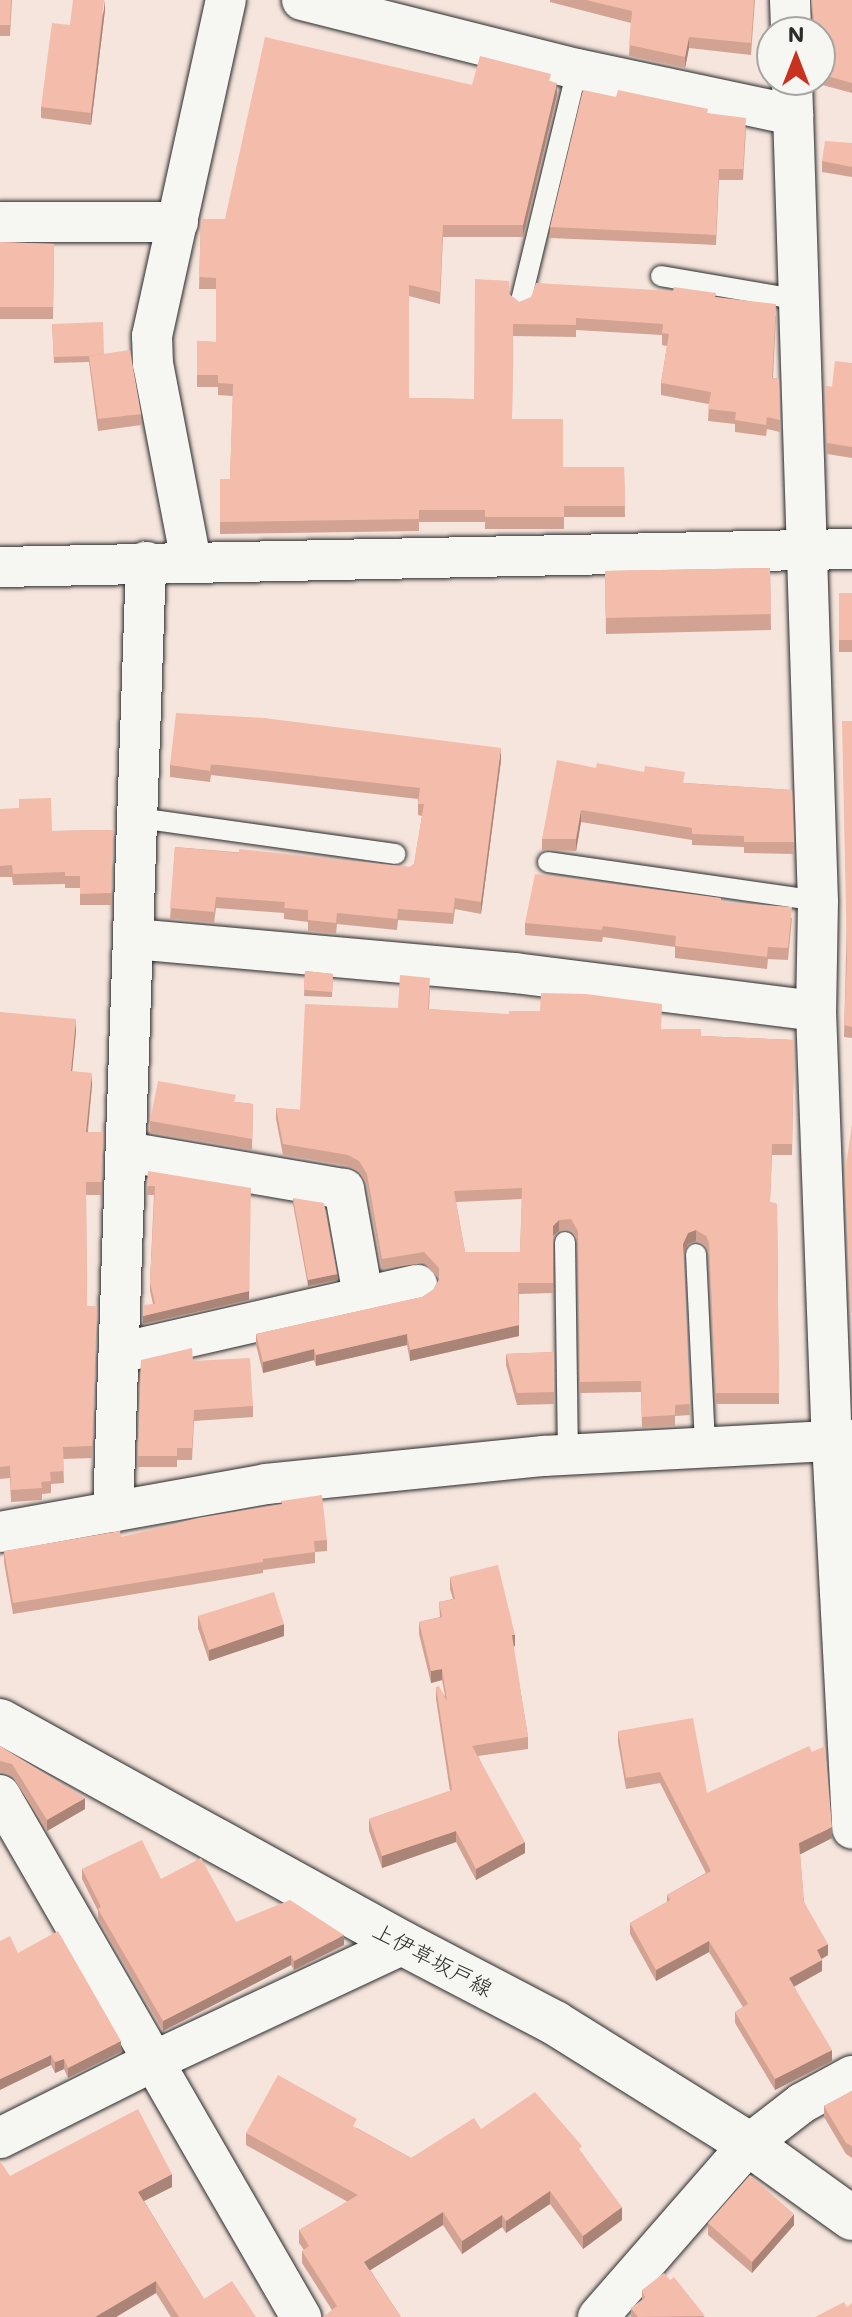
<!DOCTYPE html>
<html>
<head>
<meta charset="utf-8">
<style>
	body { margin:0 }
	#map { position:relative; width:852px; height:2317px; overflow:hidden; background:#f5e5dd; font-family:Mali,"Klee One",sans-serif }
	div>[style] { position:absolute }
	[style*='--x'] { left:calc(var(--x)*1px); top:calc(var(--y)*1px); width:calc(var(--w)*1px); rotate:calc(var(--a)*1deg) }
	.roads { filter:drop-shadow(0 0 2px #2b2b2b) drop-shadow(0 0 2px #2b2b2b) }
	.service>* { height:20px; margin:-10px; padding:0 10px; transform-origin:10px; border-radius:10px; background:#f6f6f2 }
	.minor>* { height:40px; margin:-20px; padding:0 20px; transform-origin:20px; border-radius:20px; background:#f6f6f2 }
	.secondary>* { height:44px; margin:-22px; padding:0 22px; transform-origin:22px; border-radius:22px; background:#f6f6f2 }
	.wall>* { inset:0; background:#d2a293 }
	.shaded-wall>* { inset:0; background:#ab8478 }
	.building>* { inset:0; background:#f4bcab }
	span { translate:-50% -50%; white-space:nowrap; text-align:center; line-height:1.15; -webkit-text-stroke:8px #f6f6f2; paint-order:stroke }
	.street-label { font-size:22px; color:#2b2b2b }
	.north { position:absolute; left:756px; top:16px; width:80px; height:80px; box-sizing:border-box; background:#f6f6f2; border:2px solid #a5a5a2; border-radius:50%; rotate:0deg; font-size:22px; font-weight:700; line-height:32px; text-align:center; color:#2b2b2b }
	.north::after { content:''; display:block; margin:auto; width:28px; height:36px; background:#c8321e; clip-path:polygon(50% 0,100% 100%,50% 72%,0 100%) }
</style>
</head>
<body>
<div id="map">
	<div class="roads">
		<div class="service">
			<i style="--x:661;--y:276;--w:141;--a:9.8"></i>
			<i style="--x:521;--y:301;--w:239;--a:-76.4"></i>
			<i style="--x:139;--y:818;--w:259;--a:8"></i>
			<i style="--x:548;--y:862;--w:273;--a:8.2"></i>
			<i style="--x:565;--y:1242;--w:213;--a:89.2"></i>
			<i style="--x:696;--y:1254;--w:193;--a:87.3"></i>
		</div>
		<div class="minor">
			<i style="--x:302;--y:0;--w:284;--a:14.1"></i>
			<i style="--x:577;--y:69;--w:221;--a:12"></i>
			<i style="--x:790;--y:0;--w:32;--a:88"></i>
			<i style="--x:792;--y:80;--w:821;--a:88.19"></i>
			<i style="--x:818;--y:901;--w:110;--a:91"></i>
			<i style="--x:816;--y:1011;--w:430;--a:87.9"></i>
			<i style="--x:832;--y:1441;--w:388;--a:87"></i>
			<i style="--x:0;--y:222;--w:178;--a:0"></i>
			<i style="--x:191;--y:561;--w:201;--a:-100.9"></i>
			<i style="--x:153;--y:364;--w:28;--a:-92"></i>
			<i style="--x:152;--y:336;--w:344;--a:-77.6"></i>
			<i style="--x:0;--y:567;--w:852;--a:-1.21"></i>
			<i style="--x:134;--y:939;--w:383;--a:5.1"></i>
			<i style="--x:515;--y:973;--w:303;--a:7.2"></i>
			<i style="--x:127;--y:1152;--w:220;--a:9.7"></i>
			<i style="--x:344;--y:1189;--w:109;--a:79.9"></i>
			<i style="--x:119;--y:1353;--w:306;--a:-12.9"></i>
			<i style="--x:113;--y:1512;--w:951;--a:-88.01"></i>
			<i style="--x:0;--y:1532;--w:270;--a:-10.2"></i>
			<i style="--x:266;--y:1484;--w:279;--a:-5.8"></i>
			<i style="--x:544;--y:1456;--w:308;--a:-3"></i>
			<i style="--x:0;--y:1795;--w:603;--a:60.03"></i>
			<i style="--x:0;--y:2138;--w:172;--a:-26.6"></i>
			<i style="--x:154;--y:2061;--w:276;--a:-25.1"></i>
			<i style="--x:598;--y:2317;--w:230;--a:-48.9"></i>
			<i style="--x:749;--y:2144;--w:67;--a:-37.7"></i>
			<i style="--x:802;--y:2103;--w:57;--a:-28.4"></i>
		</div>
		<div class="secondary">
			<i style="--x:0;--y:1721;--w:461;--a:28.9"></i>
			<i style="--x:404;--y:1944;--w:170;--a:27.6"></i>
			<i style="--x:555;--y:2023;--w:229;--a:32"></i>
			<i style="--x:749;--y:2144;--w:127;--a:35.7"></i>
		</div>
	</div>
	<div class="wall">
		<i style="clip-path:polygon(0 0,12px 0,10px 36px,0 36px)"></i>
		<i style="clip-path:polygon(550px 0,755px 0,751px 55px,689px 48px,685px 68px,629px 56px,631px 23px,550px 2px)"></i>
		<i style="clip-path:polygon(811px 0,852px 0,852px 93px,815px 83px,815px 80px,820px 80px,820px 32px,813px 24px)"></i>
		<i style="clip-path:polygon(105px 10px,91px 125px,41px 118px,41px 107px)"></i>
		<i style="clip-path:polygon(551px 81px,557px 95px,523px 237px,443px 237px,440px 304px,409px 296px,409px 398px,474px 399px,509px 294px,519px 302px,716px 297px,776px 316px,773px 378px,779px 379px,780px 432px,767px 429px,766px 436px,735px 432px,735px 424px,708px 421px,709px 404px,661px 395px,661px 383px,667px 346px,662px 345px,662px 335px,576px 330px,576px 337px,513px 336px,512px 419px,563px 467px,624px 467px,625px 517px,564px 517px,564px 529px,485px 529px,485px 522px,419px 522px,419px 531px,220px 534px,220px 479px,230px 479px,233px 396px,218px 395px,218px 387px,197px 387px,197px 341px,216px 342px,216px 289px,199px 289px,201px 219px,225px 219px,472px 85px)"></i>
		<i style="clip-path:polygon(616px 97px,708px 113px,746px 129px,743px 180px,719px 180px,716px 245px,550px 238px,550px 227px)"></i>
		<i style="clip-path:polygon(852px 143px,852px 177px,822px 172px,822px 161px)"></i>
		<i style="clip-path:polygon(0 242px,54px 244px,53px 319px,0 319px)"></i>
		<i style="clip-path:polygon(52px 324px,104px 354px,141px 414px,141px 425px,98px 431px,89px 362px,54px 363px)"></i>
		<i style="clip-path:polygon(852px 363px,852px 458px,827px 454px,825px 386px,832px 387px)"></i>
		<i style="clip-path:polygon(770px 568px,771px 630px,606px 634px,605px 571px)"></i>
		<i style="clip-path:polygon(839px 593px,852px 593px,852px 652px,839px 652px)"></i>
		<i style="clip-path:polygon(852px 721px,852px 1038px,844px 1037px)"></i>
		<i style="clip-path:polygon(501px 760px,481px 914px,455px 909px,453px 924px,398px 920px,397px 930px,337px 924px,336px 934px,308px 931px,308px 922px,284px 919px,284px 913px,216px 908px,214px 923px,170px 919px,175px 847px,410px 867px,414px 864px,422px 816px,418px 815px,418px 799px,211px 775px,210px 782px,170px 777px,170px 765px)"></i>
		<i style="clip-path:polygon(596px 768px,685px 783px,792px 790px,794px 854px,744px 853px,744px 847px,692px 845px,692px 840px,581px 822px,576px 851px,542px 850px,542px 839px)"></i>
		<i style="clip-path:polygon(0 809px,52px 831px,113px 830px,111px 905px,80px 905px,80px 888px,65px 888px,65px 884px,13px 885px,12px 877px,0 877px)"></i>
		<i style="clip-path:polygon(721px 902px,792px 918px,788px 960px,768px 959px,767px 969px,675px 958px,675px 947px,603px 937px,602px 942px,525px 935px,525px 923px)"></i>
		<i style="clip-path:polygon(305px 971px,333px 974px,332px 997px,304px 996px)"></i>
		<i style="clip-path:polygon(evenodd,430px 989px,429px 1009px,661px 1029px,701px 1036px,794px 1040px,792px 1155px,772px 1155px,770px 1202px,777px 1204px,779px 1404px,716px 1404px,709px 1253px,706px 1246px,696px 1241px,688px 1244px,683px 1254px,690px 1415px,675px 1416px,675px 1426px,642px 1428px,641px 1392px,580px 1393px,578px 1242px,571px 1230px,559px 1231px,553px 1236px,553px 1293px,519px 1294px,519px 1336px,410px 1361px,407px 1345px,316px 1366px,314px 1360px,263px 1373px,256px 1345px,256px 1334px,422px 1297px,433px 1290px,439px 1279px,424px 1263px,382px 1269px,367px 1185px,359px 1172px,348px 1166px,283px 1155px,276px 1119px,276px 1108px,300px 1110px,398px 1008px,430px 989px,522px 1199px,520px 1252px,465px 1252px,456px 1202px,522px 1199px)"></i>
		<i style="clip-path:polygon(0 1012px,76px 1031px,72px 1071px,92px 1085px,88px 1132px,103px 1132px,101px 1195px,86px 1195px,87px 1306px,97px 1306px,92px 1458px,63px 1459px,64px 1483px,51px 1484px,51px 1493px,42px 1494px,42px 1500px,11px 1502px,10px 1478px,0 1479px)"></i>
		<i style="clip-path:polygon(236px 1102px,253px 1104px,252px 1150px,150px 1133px,150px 1121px)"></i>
		<i style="clip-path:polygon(148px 1171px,249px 1300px,143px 1324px,153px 1304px,150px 1291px,150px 1282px,154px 1195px,147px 1195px)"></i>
		<i style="clip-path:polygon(293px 1198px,337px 1280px,308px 1286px,293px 1204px)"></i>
		<i style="clip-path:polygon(554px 1352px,554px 1404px,517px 1405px,506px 1365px,506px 1354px)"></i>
		<i style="clip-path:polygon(141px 1360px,193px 1361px,253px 1406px,253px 1417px,194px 1421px,192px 1460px,177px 1460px,177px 1467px,138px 1467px)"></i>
		<i style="clip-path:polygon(121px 1537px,327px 1540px,327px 1551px,315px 1552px,315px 1563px,263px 1570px,263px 1573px,13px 1614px,4px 1562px,4px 1551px)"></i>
		<i style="clip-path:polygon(450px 1577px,515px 1646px,513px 1646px,528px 1737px,528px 1749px,478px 1756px,525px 1853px,476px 1880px,456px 1842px,382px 1868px,369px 1831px,369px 1819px,450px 1791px,436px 1699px,436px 1687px,445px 1696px,442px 1680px,431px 1683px,419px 1634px,419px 1622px,440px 1617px,439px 1602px,453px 1599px,450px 1589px)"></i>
		<i style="clip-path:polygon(198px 1616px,284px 1636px,209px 1661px,198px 1628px)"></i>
		<i style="clip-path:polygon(618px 1731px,707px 1793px,832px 1838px,800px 1854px,804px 1902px,828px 1955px,822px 1959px,822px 1971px,794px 1987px,832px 2061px,775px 2090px,735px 2023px,735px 2012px,743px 2007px,709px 1952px,656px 1981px,630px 1934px,630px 1923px,667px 1902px,667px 1895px,706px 1873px,660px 1783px,626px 1789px,618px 1742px)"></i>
		<i style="clip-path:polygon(0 1746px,85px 1809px,47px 1831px,12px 1776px,0 1772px)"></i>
		<i style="clip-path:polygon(82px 1869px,161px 1879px,236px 1922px,344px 1945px,294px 1970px,291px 1965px,163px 2031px,98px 1919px,98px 1911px,82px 1879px)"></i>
		<i style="clip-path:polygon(18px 1953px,121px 2052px,68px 2078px,64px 2069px,55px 2073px,51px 2065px)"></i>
		<i style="clip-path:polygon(852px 2091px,852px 2158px,846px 2154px,824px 2117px,824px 2106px)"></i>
		<i style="clip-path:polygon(357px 2128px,411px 2158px,481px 2129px,582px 2153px,622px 2220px,583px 2249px,550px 2204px,506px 2233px,502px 2227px,462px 2254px,443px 2225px,370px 2270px,401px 2317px,332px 2310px,302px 2263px,302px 2251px,304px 2250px,299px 2243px,299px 2230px,348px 2202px,246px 2145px,246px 2133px)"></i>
		<i style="clip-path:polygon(10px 2176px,172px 2187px,144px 2201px,204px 2299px,256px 2317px,171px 2317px,156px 2293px,116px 2317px,0 2317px)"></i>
		<i style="clip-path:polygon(708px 2223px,794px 2225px,752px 2273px,708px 2235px)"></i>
		<i style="clip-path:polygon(642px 2290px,705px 2317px,631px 2317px,631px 2308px,642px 2300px)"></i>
	</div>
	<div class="shaded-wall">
		<i style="clip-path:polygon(105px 0,105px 10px,91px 125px,91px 113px)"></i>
		<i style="clip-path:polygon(689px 37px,689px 48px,685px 68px,685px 57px)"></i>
		<i style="clip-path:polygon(557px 83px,557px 95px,523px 237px,523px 225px)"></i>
		<i style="clip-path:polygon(501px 748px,501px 760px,481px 914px,481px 902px)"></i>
		<i style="clip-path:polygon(581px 810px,581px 822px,576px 851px,576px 839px)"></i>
		<i style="clip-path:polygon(76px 1019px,76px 1031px,71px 1083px,71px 1071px)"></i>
		<i style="clip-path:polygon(92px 1073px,92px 1085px,86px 1144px,86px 1132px)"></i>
		<i style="clip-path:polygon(251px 1188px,249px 1300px,143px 1324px,143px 1316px,249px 1291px)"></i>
		<i style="clip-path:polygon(559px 1220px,559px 1231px,553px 1236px,553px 1293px,553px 1226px)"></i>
		<i style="clip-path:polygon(696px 1230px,696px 1241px,688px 1244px,683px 1255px,683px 1244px,688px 1233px)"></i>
		<i style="clip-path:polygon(337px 1274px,337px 1280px,308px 1286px,308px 1280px)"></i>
		<i style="clip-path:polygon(519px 1325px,519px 1336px,410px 1361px,410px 1350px)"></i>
		<i style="clip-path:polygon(407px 1334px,407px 1345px,316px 1366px,316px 1355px)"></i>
		<i style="clip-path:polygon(314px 1349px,314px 1360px,263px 1373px,263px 1362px)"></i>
		<i style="clip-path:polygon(284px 1624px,284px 1636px,209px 1661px,209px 1650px)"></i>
		<i style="clip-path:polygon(512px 1635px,515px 1635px,515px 1646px,512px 1647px)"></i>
		<i style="clip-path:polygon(442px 1669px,442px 1680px,431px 1683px,431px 1671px)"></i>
		<i style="clip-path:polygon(85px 1798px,85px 1809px,47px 1831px,47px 1820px)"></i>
		<i style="clip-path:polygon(832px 1827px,832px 1838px,799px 1855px,799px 1843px)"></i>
		<i style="clip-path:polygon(456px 1831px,456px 1842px,382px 1868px,382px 1856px)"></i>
		<i style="clip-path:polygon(525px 1842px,525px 1853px,476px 1880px,476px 1869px)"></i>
		<i style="clip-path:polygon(344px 1935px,344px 1945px,294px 1970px,294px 1961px)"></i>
		<i style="clip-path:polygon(709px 1941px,709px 1952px,656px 1981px,656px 1970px)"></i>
		<i style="clip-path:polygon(828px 1944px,828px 1955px,817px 1961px,817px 1950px)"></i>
		<i style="clip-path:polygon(291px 1955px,291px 1965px,163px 2031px,163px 2021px)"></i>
		<i style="clip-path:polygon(822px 1960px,822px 1971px,789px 1989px,789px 1978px)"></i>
		<i style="clip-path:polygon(121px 2041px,121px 2052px,68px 2078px,68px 2068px)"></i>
		<i style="clip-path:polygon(832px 2050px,832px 2061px,775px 2090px,775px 2079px)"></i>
		<i style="clip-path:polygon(51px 2055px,51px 2065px,0 2090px,0 2079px)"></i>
		<i style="clip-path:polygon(64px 2059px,64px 2069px,55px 2073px,55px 2062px)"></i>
		<i style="clip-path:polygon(172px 2174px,172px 2187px,138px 2204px,138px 2192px)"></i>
		<i style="clip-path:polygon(550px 2191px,550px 2204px,506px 2233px,506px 2221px)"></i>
		<i style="clip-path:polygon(622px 2207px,622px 2220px,583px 2249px,583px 2236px)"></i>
		<i style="clip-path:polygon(443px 2212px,443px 2225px,364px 2274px,364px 2262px)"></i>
		<i style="clip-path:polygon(794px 2214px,794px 2225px,752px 2273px,752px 2262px)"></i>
		<i style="clip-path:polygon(502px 2215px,502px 2227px,462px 2254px,462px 2241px)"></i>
		<i style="clip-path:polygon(156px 2281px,156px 2293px,116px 2317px,95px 2317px)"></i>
	</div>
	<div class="building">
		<i style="clip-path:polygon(0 0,11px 0,10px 25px,0 25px)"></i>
		<i style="clip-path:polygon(73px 0,104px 0,91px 113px,41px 107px,52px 23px,70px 25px)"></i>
		<i style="clip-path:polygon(586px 0,754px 0,751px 43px,689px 37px,685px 57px,629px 45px,632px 11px)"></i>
		<i style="clip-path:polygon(812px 0,852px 0,852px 83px,820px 74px,820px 32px,811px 32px,814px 22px)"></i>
		<i style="clip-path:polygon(265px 37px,472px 85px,480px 56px,551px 74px,549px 81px,557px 83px,523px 225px,443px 225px,440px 292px,409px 285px,409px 398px,474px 399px,475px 279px,509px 281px,509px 294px,519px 302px,531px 297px,536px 283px,673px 291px,674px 287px,716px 293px,715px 297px,776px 304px,772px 378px,779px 379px,780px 420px,767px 417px,766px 425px,735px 420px,736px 412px,708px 409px,711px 392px,661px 383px,669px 334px,662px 333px,663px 324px,576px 318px,576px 325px,513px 324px,512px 419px,563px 419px,563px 467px,624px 467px,625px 506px,564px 506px,564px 517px,485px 517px,485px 510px,419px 510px,419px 519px,220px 522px,220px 479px,230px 479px,233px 384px,218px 383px,218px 375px,197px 375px,197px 341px,216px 342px,216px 278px,199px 277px,201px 219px,225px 219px)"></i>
		<i style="clip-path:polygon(583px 90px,616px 97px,618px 90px,708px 109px,707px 113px,746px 118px,743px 169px,719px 169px,716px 235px,550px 227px)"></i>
		<i style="clip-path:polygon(825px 141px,852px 143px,852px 167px,822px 161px)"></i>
		<i style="clip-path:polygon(0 242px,54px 244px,53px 307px,0 307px)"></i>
		<i style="clip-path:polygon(103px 322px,104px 354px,89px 356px,54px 357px,52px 324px)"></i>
		<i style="clip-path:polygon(130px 350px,141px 414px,98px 419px,89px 356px)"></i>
		<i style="clip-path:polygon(835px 361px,852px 363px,852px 447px,827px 443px,825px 386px,832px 387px)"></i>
		<i style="clip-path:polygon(770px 568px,771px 614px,606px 618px,605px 571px)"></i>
		<i style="clip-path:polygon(839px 593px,852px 593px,852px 640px,839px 640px)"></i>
		<i style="clip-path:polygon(176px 713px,264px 718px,501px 748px,481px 902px,455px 898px,453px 913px,398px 909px,397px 919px,337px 913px,336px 923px,308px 920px,308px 910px,284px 908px,285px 902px,216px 897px,214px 912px,170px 908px,175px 847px,239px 853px,239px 849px,410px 867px,414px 864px,424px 804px,418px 804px,420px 788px,211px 764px,210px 771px,170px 765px)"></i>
		<i style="clip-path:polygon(842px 721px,852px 721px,852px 1027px,844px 1025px,847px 960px)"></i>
		<i style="clip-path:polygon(557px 760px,596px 768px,597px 763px,644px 772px,645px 766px,685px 772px,683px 783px,792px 790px,794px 842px,744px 842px,744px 836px,692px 834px,692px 828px,581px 810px,576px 839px,542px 839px)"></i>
		<i style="clip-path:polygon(51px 798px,52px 831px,113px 830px,111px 893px,80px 894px,80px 876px,65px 876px,65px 872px,13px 874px,12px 865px,0 866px,0 809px,19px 808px,19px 799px)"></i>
		<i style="clip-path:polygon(535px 874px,721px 898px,721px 902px,792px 907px,788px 948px,768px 947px,767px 957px,675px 946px,676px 936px,603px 926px,602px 930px,525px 923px)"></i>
		<i style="clip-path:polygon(305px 971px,333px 974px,332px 992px,304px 990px)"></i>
		<i style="clip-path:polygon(evenodd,400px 975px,430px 978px,428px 1009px,509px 1014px,509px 1011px,540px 1011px,541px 993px,586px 994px,662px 1004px,661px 1029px,701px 1029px,701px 1036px,794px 1040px,792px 1144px,772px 1144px,770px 1202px,777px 1204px,779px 1393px,716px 1393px,709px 1243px,706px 1236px,696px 1230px,688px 1233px,683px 1244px,690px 1404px,675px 1405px,675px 1415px,642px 1417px,641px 1381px,580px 1382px,578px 1231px,571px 1219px,559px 1220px,553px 1226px,553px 1283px,518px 1283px,519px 1325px,410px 1350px,407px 1334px,316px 1355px,314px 1349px,263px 1362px,256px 1334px,422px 1297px,433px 1290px,439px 1280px,439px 1268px,424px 1252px,382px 1259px,367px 1174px,359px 1161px,348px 1155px,283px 1144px,276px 1108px,300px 1110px,305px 1004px,398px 1008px,400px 975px,522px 1188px,520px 1252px,465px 1252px,454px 1191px,522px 1188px)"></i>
		<i style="clip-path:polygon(0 1012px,76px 1019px,71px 1071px,92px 1073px,86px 1132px,103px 1132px,101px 1182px,86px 1182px,87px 1306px,97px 1306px,92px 1446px,63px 1447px,64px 1471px,50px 1472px,51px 1481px,41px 1482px,42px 1488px,11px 1490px,10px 1466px,0 1467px)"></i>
		<i style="clip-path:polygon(158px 1081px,236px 1095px,234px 1102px,253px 1104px,252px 1139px,150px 1121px)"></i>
		<i style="clip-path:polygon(852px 1124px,852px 1313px,851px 1313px,845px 1173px)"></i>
		<i style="clip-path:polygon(148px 1171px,251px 1188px,249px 1291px,143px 1316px,143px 1305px,155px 1304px,150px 1282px,155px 1186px,147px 1186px)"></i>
		<i style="clip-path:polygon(293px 1198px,324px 1203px,337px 1274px,308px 1280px)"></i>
		<i style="clip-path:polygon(192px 1348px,193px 1361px,250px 1358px,253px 1406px,194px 1410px,192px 1448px,177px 1448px,177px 1456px,138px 1456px,141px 1360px)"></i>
		<i style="clip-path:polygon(554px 1352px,554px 1392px,517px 1393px,506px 1354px)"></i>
		<i style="clip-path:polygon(322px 1495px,327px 1540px,314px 1541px,315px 1552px,263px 1559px,263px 1562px,13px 1603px,4px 1551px,120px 1531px,121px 1537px,198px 1518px,282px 1504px,281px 1501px)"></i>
		<i style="clip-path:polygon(498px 1565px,515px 1635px,512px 1635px,528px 1737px,472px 1746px,525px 1842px,476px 1869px,456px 1831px,382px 1856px,369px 1819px,452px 1790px,436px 1687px,439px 1686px,447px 1701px,442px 1669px,431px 1671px,419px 1622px,442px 1617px,439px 1602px,455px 1599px,450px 1577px)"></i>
		<i style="clip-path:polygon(274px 1592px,284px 1624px,209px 1650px,198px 1616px)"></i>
		<i style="clip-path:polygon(693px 1718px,707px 1793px,809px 1746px,812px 1752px,825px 1746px,832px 1827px,799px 1843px,804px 1902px,828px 1944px,817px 1950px,822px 1960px,789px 1978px,832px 2050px,775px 2079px,735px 2012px,748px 2004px,709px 1941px,656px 1970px,630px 1923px,670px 1900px,667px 1895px,711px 1871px,660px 1772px,626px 1778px,618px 1731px)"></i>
		<i style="clip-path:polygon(0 1746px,85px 1798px,47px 1820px,12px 1764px,0 1761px)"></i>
		<i style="clip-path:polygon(142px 1840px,161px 1879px,201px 1858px,236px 1922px,290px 1900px,344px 1935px,294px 1961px,291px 1955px,163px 2021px,98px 1909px,101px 1907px,82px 1869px)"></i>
		<i style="clip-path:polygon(58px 1931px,121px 2041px,68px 2068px,64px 2059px,55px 2062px,51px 2055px,0 2079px,0 1941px,10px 1936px,18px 1953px)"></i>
		<i style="clip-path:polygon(278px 2075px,357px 2119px,353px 2126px,411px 2158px,474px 2118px,481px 2129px,535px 2092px,582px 2146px,579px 2149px,622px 2207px,583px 2236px,550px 2191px,506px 2221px,502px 2215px,462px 2241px,443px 2212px,364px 2262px,401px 2317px,323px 2317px,337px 2306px,302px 2251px,309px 2246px,299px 2230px,358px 2195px,246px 2133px)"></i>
		<i style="clip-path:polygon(852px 2091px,852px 2146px,846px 2143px,824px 2106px)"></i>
		<i style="clip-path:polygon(138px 2109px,172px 2174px,138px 2192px,204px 2299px,232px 2281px,256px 2317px,179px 2317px,156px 2281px,95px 2317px,0 2317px,0 2161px,10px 2176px)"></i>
		<i style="clip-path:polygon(750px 2175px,794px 2214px,752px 2262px,708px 2223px)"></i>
		<i style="clip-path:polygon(664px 2273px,670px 2280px,674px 2277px,705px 2316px,638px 2317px,631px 2308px,645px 2298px,642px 2290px)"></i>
		<i style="clip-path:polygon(844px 2302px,847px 2307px,852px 2303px,852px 2317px,815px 2317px)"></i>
	</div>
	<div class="street-label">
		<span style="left:433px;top:1959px;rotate:28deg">上伊草坂戸線</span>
	</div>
	<div class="north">N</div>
</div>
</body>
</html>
